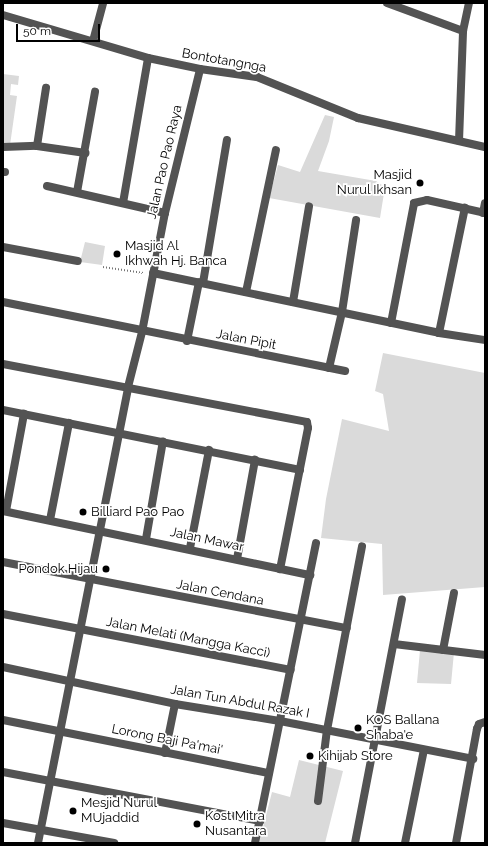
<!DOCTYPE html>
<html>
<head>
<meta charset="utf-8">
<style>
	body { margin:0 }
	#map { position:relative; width:488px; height:846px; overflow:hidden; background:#fff; font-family:Raleway,sans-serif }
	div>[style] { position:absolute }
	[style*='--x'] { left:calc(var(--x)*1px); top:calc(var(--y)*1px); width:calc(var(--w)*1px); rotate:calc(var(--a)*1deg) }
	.green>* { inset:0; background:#dadada }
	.path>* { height:2px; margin-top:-1px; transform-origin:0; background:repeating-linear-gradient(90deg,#757575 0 1px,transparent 0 3px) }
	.street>* { height:8px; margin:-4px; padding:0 4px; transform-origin:4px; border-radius:4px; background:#535353 }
	.dots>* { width:11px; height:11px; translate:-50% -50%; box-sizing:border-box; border:2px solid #fff; border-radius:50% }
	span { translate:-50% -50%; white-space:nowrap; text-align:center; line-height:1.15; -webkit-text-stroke:3.5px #fff; paint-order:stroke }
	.street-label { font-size:13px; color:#000 }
	.poi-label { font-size:13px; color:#000 }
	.right { translate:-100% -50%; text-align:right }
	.left { translate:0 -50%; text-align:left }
	.frame { position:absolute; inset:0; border:4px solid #000; pointer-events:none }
	.scale { position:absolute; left:16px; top:24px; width:84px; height:18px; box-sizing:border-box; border:2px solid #000; border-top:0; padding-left:5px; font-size:12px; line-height:14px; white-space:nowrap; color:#000; -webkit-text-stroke:3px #fff; paint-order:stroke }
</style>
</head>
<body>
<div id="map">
	<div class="green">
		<i style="clip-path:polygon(3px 74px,19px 76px,18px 85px,11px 84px,10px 95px,17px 96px,10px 145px,3px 144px)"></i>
		<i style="clip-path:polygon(325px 115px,334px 117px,329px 141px,318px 171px,376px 181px,385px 187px,380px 218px,269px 198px,278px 165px,300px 172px)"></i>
		<i style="clip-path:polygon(85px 242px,105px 246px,102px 265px,80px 262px)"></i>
		<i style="clip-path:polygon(383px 353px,485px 373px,485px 587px,383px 595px,382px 544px,321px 538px,326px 499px,342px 419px,389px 431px,383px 394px,375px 391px)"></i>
		<i style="clip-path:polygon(420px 650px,454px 652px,451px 684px,417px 683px)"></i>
		<i style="clip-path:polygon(299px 760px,343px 771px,325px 843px,259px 843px,272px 792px,290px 797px)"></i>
	</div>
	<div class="path">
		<i style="--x:103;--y:267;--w:41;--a:8.3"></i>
	</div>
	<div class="street">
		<i style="--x:387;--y:3;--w:81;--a:20.2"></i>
		<i style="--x:3;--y:15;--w:151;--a:16.5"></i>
		<i style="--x:148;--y:58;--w:53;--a:11.9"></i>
		<i style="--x:200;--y:69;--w:58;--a:8"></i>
		<i style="--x:257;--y:77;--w:109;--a:22.1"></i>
		<i style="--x:358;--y:118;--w:130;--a:12.9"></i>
		<i style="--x:93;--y:41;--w:39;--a:-75"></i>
		<i style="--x:459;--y:141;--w:110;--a:-87.9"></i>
		<i style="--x:463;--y:31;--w:29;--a:-78"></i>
		<i style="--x:37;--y:146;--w:59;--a:-81.2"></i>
		<i style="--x:3;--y:147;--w:34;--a:-2"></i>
		<i style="--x:37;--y:146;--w:49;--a:8.3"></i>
		<i style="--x:3;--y:172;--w:2;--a:0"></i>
		<i style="--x:47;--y:186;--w:121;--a:12.9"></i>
		<i style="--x:77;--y:192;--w:102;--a:-79.8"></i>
		<i style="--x:123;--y:203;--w:147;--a:-80.2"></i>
		<i style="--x:483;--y:213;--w:10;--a:-79"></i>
		<i style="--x:3;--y:247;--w:76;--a:10.6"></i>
		<i style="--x:153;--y:273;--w:292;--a:11.8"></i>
		<i style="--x:439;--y:333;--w:47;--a:8.7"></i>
		<i style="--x:203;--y:283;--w:145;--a:-80.5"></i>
		<i style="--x:246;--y:292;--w:145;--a:-78.1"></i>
		<i style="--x:3;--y:302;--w:349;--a:11.4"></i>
		<i style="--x:293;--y:302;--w:97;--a:-80.5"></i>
		<i style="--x:391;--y:323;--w:122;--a:-79.1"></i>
		<i style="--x:414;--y:203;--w:13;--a:-13"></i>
		<i style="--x:427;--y:200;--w:59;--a:12.6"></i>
		<i style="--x:439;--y:333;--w:128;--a:-78.3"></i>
		<i style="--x:187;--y:341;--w:60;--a:-78.5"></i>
		<i style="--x:3;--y:364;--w:309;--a:10.8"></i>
		<i style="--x:307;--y:422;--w:6;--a:81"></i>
		<i style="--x:308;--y:428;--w:144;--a:101.2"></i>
		<i style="--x:329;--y:368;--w:57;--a:-76.9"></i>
		<i style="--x:342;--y:312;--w:93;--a:-81.3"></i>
		<i style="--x:3;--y:410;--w:303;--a:11.4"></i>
		<i style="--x:3;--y:511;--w:314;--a:11.8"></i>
		<i style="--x:6;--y:511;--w:99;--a:-79.5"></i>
		<i style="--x:50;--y:520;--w:99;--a:-78.9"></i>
		<i style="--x:146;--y:539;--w:99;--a:-80.2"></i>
		<i style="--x:190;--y:548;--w:100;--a:-79"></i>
		<i style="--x:237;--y:559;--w:101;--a:-79.7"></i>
		<i style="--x:3;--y:562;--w:350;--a:10.9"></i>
		<i style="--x:3;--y:614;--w:293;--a:11"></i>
		<i style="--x:394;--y:644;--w:92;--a:6.9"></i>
		<i style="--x:443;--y:650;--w:58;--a:-79.1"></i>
		<i style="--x:3;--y:667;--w:176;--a:12.1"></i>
		<i style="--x:175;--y:704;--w:106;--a:9.2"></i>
		<i style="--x:280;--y:721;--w:197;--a:11.1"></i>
		<i style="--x:3;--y:720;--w:271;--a:11.3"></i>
		<i style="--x:165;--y:753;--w:50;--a:-78.5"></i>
		<i style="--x:3;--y:772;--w:262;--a:10.8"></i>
		<i style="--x:318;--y:801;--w:72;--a:-82.8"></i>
		<i style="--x:327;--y:730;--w:187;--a:-79.2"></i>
		<i style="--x:3;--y:823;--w:113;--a:10.2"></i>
		<i style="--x:38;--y:843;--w:465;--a:-78.8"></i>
		<i style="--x:128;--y:387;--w:57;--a:-75.7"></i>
		<i style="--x:142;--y:332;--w:121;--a:-79.1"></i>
		<i style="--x:165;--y:213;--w:148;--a:-76.3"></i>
		<i style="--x:255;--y:843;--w:306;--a:-78.5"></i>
		<i style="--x:355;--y:843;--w:248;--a:-79.1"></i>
		<i style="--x:405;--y:843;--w:95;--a:-78.5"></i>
		<i style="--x:456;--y:843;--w:116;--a:-79.6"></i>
		<i style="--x:477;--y:729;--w:5;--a:-68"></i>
		<i style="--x:479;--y:724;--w:6;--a:-18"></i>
	</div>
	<div class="dots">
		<i style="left:420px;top:183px;background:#000"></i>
		<i style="left:117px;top:254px;background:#000"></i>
		<i style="left:83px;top:512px;background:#000"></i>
		<i style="left:106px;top:569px;background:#000"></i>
		<i style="left:358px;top:728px;background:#000"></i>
		<i style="left:310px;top:756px;background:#000"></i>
		<i style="left:73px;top:811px;background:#000"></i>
		<i style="left:197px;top:824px;background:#000"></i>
	</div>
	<div class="street-label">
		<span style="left:224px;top:61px;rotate:10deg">Bontotangnga</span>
		<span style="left:165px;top:162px;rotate:-77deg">Jalan Pao Pao Raya</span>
		<span style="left:246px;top:340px;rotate:11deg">Jalan Pipit</span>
		<span style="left:207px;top:540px;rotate:12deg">Jalan Mawar</span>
		<span style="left:220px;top:593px;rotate:11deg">Jalan Cendana</span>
		<span style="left:188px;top:638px;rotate:11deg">Jalan Melati (Mangga Kacci)</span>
		<span style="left:240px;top:702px;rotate:10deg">Jalan Tun Abdul Razak I</span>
		<span style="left:167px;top:740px;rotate:11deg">Lorong Baji Pa'mai'</span>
	</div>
	<div class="poi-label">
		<span class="right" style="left:412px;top:183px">Masjid<br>Nurul Ikhsan</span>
		<span class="left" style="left:125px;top:254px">Masjid Al<br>Ikhwah Hj. Banca</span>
		<span class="left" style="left:91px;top:512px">Billiard Pao Pao</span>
		<span class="right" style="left:98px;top:569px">Pondok Hijau</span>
		<span class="left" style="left:366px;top:728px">KOS Ballana<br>Shaba'e</span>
		<span class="left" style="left:318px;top:756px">Kihijab Store</span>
		<span class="left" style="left:81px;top:811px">Mesjid Nurul<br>MUjaddid</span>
		<span class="left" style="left:205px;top:824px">Kost Mitra<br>Nusantara</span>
	</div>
	<div class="frame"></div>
	<div class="scale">50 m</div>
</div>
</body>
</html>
